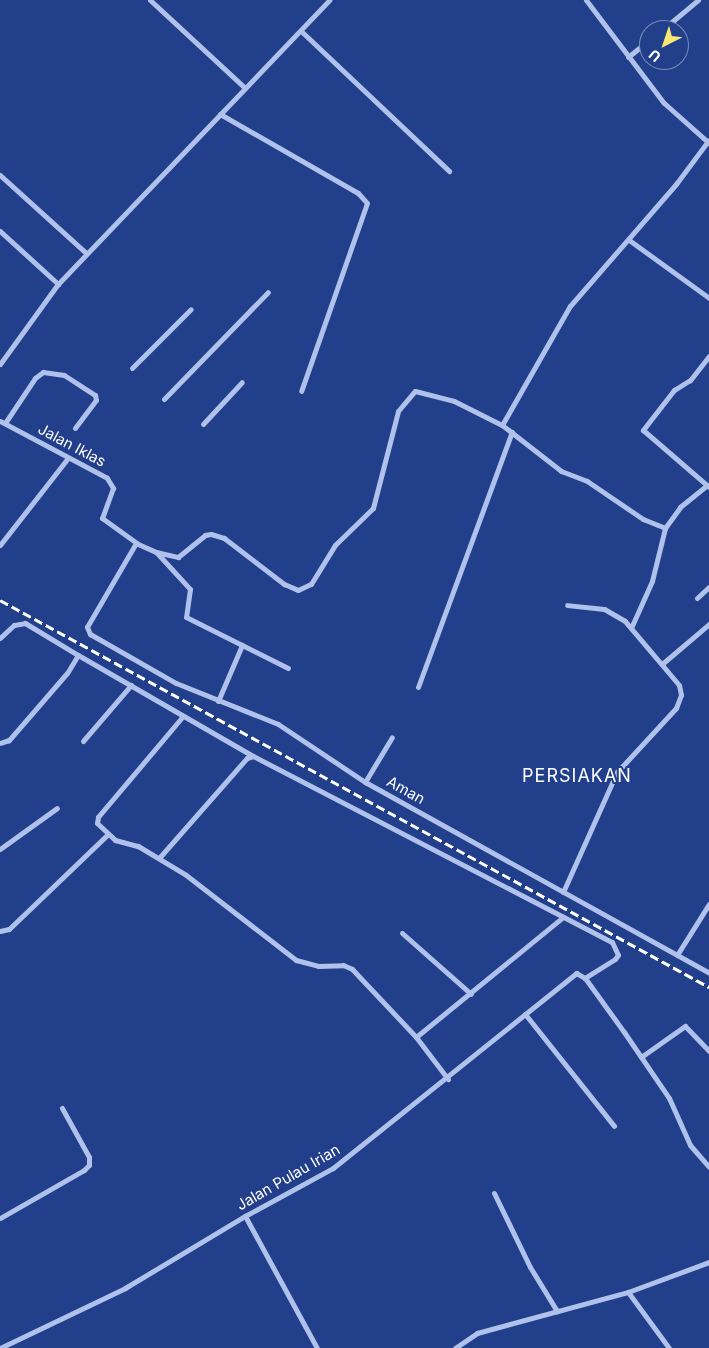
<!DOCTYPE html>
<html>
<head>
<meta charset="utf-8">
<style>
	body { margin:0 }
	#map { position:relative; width:709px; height:1348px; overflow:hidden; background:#223f8c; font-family:Inter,sans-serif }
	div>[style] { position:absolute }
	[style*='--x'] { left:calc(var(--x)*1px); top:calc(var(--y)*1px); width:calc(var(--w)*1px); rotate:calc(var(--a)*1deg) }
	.minor>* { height:5px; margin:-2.5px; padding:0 2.5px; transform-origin:2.5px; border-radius:2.5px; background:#b0c1eb }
	.rail>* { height:3px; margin-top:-1.5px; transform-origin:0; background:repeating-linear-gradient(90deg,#fff 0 9px,transparent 0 13px) }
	span { translate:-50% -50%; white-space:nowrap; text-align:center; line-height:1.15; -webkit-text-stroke:4px #223f8c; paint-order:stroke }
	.street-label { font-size:15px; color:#fff }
	.quarter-label { font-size:18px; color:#fff; letter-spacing:1px }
	.north { position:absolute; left:639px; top:20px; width:50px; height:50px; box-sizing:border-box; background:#223f8c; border:1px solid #7a8cba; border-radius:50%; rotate:221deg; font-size:14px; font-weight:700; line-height:20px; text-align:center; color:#fff }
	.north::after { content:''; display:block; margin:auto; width:18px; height:22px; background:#f7e672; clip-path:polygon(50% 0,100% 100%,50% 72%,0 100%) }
</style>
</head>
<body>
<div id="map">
	<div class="minor">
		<i style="--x:150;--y:0;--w:129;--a:42.8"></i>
		<i style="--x:586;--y:0;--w:129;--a:52.9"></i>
		<i style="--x:664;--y:103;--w:60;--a:41.6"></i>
		<i style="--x:662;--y:30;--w:47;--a:-39.8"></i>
		<i style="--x:301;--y:31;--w:204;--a:43.4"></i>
		<i style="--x:628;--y:57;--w:27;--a:-39"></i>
		<i style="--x:220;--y:114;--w:159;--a:29.8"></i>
		<i style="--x:358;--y:193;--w:13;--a:48"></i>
		<i style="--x:367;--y:203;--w:199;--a:109.3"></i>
		<i style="--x:0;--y:175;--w:116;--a:42.2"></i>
		<i style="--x:0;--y:231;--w:79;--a:42.4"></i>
		<i style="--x:629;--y:240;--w:99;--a:35.9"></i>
		<i style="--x:709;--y:356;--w:31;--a:128"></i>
		<i style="--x:690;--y:380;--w:19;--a:148"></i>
		<i style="--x:674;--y:390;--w:51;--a:127.8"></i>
		<i style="--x:643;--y:430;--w:87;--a:40.8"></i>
		<i style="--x:0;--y:364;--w:99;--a:-54.1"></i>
		<i style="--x:58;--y:284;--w:393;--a:-46.3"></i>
		<i style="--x:132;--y:368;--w:83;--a:-45"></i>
		<i style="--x:164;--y:399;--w:149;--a:-45.8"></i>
		<i style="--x:0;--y:421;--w:121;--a:28"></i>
		<i style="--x:107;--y:478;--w:12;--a:59"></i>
		<i style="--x:113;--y:488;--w:32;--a:110"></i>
		<i style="--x:102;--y:518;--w:44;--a:35.8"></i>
		<i style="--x:138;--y:544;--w:20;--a:24"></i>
		<i style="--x:156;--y:552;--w:23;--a:13"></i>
		<i style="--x:178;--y:557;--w:35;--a:-39"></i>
		<i style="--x:205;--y:535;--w:6;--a:-9"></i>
		<i style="--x:211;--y:534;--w:14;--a:17"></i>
		<i style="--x:224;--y:538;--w:76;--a:37.5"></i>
		<i style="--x:284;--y:584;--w:15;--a:23"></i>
		<i style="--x:298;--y:590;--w:14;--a:-25"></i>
		<i style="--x:311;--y:584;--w:46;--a:-58.4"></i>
		<i style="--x:335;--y:545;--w:53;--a:-44.2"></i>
		<i style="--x:373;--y:508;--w:100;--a:-75.5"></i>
		<i style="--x:398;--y:411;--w:26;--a:-50"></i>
		<i style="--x:415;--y:391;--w:40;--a:14.4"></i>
		<i style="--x:454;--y:401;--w:54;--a:26.6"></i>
		<i style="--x:502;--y:425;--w:75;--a:37.9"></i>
		<i style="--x:561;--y:471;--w:28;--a:21"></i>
		<i style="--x:587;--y:481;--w:68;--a:34.2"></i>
		<i style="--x:643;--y:519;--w:24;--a:22"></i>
		<i style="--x:5;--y:423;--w:54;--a:-56.3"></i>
		<i style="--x:35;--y:378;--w:10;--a:-37"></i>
		<i style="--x:43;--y:372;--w:21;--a:8"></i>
		<i style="--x:64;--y:375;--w:37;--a:33"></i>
		<i style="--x:95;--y:395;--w:5;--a:79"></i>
		<i style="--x:96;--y:400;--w:35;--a:127"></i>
		<i style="--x:203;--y:424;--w:57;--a:-47.1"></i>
		<i style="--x:502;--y:425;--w:137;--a:-60.3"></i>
		<i style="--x:570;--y:306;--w:162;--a:-49"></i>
		<i style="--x:676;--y:184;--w:54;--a:-53.3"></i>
		<i style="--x:136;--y:543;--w:97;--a:120.3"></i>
		<i style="--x:87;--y:627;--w:8;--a:67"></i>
		<i style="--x:90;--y:634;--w:99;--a:29.7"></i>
		<i style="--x:176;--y:683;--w:110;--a:21.9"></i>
		<i style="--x:278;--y:724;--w:105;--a:33.7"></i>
		<i style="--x:365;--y:782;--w:393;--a:29"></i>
		<i style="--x:0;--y:545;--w:110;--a:-52"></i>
		<i style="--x:157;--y:553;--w:49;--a:47.5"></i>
		<i style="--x:190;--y:589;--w:28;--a:98"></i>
		<i style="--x:186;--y:617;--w:114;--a:26.6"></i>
		<i style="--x:697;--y:598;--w:16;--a:-43"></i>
		<i style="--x:631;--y:628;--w:51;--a:-65.9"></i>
		<i style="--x:652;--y:581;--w:55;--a:-76.2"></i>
		<i style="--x:665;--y:528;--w:26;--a:-54"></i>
		<i style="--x:680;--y:507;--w:35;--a:-39"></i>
		<i style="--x:0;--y:638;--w:19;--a:-43"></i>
		<i style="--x:14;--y:625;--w:11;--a:-10"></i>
		<i style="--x:25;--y:623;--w:62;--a:31.1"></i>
		<i style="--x:78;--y:655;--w:21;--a:121"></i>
		<i style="--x:67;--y:673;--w:89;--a:130.9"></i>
		<i style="--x:9;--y:740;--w:9;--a:162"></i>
		<i style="--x:78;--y:655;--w:202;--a:30"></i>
		<i style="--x:662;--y:664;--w:62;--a:-40.4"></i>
		<i style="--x:418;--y:687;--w:272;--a:-69.8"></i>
		<i style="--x:218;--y:701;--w:61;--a:-66.8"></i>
		<i style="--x:183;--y:716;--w:132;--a:130.1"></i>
		<i style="--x:98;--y:817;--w:6;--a:99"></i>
		<i style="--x:97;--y:823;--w:25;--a:43"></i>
		<i style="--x:115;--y:840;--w:24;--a:15"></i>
		<i style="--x:138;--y:846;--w:56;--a:31.1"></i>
		<i style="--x:186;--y:875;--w:139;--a:37.7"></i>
		<i style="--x:296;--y:960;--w:23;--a:15"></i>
		<i style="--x:318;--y:966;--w:25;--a:-2"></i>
		<i style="--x:343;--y:965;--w:10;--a:24"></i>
		<i style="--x:352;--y:969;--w:93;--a:46.7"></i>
		<i style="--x:416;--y:1037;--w:53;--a:52.7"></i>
		<i style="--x:83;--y:741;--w:74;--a:-49.4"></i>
		<i style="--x:365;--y:782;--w:52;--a:-59"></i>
		<i style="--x:0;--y:849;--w:70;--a:-35.7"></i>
		<i style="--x:159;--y:858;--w:133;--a:-48.7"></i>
		<i style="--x:247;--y:758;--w:6;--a:-18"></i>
		<i style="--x:253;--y:756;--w:404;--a:27.4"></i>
		<i style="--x:612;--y:942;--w:14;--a:65"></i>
		<i style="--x:618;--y:955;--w:5;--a:127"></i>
		<i style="--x:615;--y:959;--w:36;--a:148"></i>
		<i style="--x:563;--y:892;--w:132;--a:-65.8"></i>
		<i style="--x:617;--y:772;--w:87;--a:-47.3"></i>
		<i style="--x:676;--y:708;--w:14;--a:-69"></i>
		<i style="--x:681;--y:695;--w:10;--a:-101"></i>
		<i style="--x:679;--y:685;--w:84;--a:-130.2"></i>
		<i style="--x:625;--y:621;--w:24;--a:-150"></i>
		<i style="--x:604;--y:609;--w:37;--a:-174"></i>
		<i style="--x:0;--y:931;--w:9;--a:-13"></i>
		<i style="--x:9;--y:929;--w:136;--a:-43.8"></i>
		<i style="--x:402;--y:933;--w:92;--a:41.5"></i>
		<i style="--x:677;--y:955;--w:60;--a:-57.9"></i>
		<i style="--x:525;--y:1014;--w:143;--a:51.5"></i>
		<i style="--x:416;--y:1037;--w:190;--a:-39.2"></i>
		<i style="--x:641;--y:1057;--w:54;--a:-35.2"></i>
		<i style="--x:685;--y:1026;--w:35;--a:46"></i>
		<i style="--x:494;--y:1193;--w:82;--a:64.1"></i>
		<i style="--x:530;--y:1267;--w:52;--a:58.5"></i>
		<i style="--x:245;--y:1216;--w:150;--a:61.4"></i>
		<i style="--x:0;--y:1218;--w:97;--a:-29.7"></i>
		<i style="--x:84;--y:1170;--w:7;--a:-45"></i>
		<i style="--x:89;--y:1165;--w:8;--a:-90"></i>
		<i style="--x:89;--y:1157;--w:56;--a:-118.9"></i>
		<i style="--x:628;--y:1292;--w:69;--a:53.8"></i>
		<i style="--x:0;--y:1348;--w:139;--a:-25.6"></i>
		<i style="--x:125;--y:1288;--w:140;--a:-31"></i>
		<i style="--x:245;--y:1216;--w:100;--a:-28.6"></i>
		<i style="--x:333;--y:1168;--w:312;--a:-38.7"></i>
		<i style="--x:576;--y:973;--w:10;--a:29"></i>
		<i style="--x:585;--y:978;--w:67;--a:54.2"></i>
		<i style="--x:624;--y:1032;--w:80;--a:55.7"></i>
		<i style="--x:669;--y:1098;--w:51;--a:65.9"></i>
		<i style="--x:690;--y:1145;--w:29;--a:49"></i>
		<i style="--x:455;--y:1348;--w:27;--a:-34"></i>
		<i style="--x:477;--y:1333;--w:156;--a:-15.2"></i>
		<i style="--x:628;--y:1292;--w:86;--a:-20.3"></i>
	</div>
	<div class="rail">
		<i style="--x:0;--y:600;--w:808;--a:28.63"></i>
	</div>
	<div class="street-label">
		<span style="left:72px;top:445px;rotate:28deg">Jalan Iklas</span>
		<span style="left:406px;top:790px;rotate:29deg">Aman</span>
		<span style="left:288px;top:1177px;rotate:-30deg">Jalan Pulau Irian</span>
	</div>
	<div class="quarter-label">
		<span style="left:577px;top:776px">PERSIAKAN</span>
	</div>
	<div class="north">U</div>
</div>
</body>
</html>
